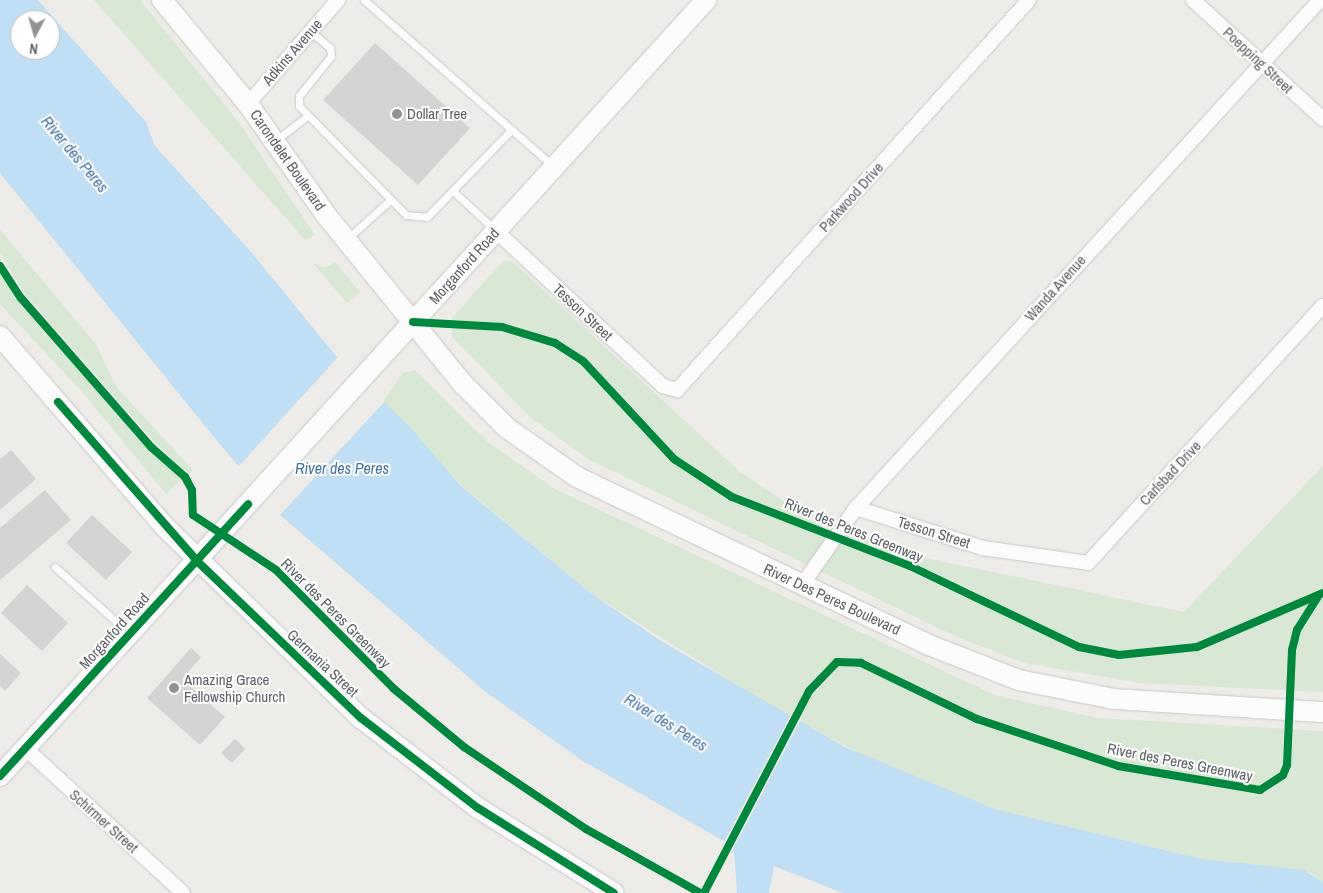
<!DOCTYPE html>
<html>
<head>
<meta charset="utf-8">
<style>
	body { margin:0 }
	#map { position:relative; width:1323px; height:893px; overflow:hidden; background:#edece9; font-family:"Archivo Narrow",sans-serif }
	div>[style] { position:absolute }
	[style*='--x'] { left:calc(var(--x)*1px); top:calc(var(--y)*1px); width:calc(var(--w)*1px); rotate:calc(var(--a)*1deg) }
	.green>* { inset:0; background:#d8e8d5 }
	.water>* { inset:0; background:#c0dff5 }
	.pier>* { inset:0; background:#edece9 }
	.building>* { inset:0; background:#d4d3d2 }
	.roads { filter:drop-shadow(0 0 1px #c8c8c8) drop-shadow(0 0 1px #c8c8c8) }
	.service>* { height:7px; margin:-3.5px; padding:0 3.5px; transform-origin:3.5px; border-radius:3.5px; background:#fcfcfc }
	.minor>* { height:14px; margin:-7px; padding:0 7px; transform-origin:7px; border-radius:7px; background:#fcfcfc }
	.secondary>* { height:20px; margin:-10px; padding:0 10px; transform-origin:10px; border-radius:10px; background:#fcfcfc }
	.cycleway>* { height:8px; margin:-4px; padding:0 4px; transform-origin:4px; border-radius:4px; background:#00873e }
	.dots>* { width:14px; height:14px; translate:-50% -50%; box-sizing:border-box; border:2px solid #fff; border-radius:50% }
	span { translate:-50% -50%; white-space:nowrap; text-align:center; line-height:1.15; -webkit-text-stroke:4px #fff; paint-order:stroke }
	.street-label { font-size:15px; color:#5e6266 }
	.poi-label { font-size:15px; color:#5e6266 }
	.left { translate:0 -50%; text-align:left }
	.water-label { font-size:16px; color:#4675a3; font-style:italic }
	.north { position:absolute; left:10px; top:10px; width:50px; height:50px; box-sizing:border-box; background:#fff; border:1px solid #bfc0c2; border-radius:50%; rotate:186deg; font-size:14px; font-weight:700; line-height:20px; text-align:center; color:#5e6266 }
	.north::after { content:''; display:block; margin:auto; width:18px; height:22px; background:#909294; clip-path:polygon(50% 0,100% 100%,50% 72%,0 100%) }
</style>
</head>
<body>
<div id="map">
	<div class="green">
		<i style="clip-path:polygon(94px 0,140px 0,237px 120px,315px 235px,305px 240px)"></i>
		<i style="clip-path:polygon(0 230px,96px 344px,116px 387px,193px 470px,189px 475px,155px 443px,24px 293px,0 253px)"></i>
		<i style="clip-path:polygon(503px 261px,512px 261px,740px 472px,824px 528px,926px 558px,1184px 612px,1323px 466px,1323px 692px,1140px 683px,1024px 663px,955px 636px,590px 460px,532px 419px,452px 337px,452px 318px)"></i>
		<i style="clip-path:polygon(335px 262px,360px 292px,347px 303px,313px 263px,325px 268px)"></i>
		<i style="clip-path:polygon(0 275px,135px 435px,181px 480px,166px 494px,84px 394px,0 304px)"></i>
		<i style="clip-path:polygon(415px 370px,489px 443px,555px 489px,995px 695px,1098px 718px,1323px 731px,1323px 882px,1312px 873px,1202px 859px,995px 809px,872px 760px,777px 710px,592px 594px,461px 485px,383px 402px,403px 373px)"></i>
	</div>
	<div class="water">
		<i style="clip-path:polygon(evenodd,0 0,38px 0,146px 122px,155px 146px,252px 253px,337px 357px,409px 426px,461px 486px,592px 594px,661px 641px,845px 747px,995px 809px,1202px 859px,1304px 870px,1323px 882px,1323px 893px,843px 893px,774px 866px,769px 893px,737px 893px,734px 853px,722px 840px,583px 761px,487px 693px,280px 515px,218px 442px,0 173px,0 0,20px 20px,50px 20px,50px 50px,20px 50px,20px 20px)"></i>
	</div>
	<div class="pier">
		<i style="clip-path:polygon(339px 356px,385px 401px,278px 517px,237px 468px)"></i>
		<i style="clip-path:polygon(791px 714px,801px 719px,731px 853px,723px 844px)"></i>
	</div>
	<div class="building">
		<i style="clip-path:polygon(375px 43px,470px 128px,418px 185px,323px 100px)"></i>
		<i style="clip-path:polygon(11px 450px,36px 479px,0 510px,0 459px)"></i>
		<i style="clip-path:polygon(45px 490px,71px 520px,0 580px,0 528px)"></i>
		<i style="clip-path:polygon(92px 515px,132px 552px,106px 580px,66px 543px)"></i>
		<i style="clip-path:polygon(27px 585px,68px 623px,42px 651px,1px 613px)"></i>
		<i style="clip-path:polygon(191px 648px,201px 657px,182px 679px,225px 717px,200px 745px,147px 698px)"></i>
		<i style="clip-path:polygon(0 654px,21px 673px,5px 691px,0 686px)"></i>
		<i style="clip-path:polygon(235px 739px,245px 749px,232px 763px,221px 753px)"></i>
	</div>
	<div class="roads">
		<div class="service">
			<i style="--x:364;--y:0;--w:253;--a:41.3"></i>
			<i style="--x:310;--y:31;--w:26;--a:40"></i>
			<i style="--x:330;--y:48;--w:8;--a:83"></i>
			<i style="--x:331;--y:56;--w:51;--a:128.7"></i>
			<i style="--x:299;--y:96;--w:10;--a:90"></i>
			<i style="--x:299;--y:106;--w:153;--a:45.5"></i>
			<i style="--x:406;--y:215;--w:21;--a:5"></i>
			<i style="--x:427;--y:217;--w:121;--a:-46"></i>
			<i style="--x:275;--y:141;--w:41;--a:-38"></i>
			<i style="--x:453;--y:191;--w:56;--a:42.8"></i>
			<i style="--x:347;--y:239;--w:57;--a:-42.1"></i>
			<i style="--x:55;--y:567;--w:98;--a:41.7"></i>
		</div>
		<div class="minor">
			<i style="--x:1193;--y:0;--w:176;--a:42.5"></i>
			<i style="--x:248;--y:104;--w:138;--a:-49.1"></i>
			<i style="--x:496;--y:231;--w:228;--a:42.9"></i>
			<i style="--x:663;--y:386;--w:15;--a:16"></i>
			<i style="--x:677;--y:390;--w:525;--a:-47.93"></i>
			<i style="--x:856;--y:508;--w:133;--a:17.5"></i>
			<i style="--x:983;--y:548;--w:106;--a:8.1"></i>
			<i style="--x:1088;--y:563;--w:348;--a:-47.6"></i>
			<i style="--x:802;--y:585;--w:94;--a:-55"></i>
			<i style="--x:856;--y:508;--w:688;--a:-47.59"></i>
			<i style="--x:25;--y:748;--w:214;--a:42.5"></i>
		</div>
		<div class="secondary">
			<i style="--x:162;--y:0;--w:135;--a:50.4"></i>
			<i style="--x:248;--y:104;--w:136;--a:54.9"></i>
			<i style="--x:326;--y:215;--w:218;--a:51"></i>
			<i style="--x:463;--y:384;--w:62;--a:45"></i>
			<i style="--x:507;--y:428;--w:85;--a:35"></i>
			<i style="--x:577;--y:477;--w:390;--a:25.5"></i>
			<i style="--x:929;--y:645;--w:97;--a:21.3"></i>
			<i style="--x:1019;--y:680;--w:97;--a:11.3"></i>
			<i style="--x:1114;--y:699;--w:209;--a:3.6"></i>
			<i style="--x:0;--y:336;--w:252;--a:49.2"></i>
			<i style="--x:165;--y:527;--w:274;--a:44.3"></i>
			<i style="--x:361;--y:718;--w:148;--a:37.6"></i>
			<i style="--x:478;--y:808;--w:160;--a:32"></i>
			<i style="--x:0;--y:776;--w:1049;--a:-47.7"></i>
		</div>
	</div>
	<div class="cycleway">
		<i style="--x:0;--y:266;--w:38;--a:57"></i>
		<i style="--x:21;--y:298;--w:198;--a:48.9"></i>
		<i style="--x:151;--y:447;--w:45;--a:41.4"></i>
		<i style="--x:185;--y:477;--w:15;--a:62"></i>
		<i style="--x:192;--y:490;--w:25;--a:88"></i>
		<i style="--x:193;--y:515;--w:100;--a:33.5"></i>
		<i style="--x:276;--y:570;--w:168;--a:45.2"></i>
		<i style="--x:394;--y:689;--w:91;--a:39.6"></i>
		<i style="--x:464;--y:747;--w:147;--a:33.9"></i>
		<i style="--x:586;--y:829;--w:131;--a:29.3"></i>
		<i style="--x:413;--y:322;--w:89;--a:3.2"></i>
		<i style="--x:502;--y:327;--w:55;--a:16.8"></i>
		<i style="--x:555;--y:343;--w:33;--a:33"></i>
		<i style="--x:583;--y:361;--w:134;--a:47.1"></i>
		<i style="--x:674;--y:459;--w:69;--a:33.2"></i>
		<i style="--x:732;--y:497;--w:191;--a:21.2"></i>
		<i style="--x:910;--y:566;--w:187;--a:25.6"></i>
		<i style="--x:1079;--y:647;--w:41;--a:11.3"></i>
		<i style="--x:1119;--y:655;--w:78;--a:-5.9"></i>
		<i style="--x:1197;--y:647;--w:137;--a:-23.2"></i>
		<i style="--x:58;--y:402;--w:211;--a:48.8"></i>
		<i style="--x:197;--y:561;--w:227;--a:43.8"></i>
		<i style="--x:361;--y:718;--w:148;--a:37.6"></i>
		<i style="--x:478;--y:808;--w:160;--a:32"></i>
		<i style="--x:0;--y:776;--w:368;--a:-47.6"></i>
		<i style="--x:704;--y:893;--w:228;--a:-62.5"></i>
		<i style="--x:809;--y:691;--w:40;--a:-46"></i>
		<i style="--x:837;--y:662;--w:24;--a:2"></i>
		<i style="--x:861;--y:663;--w:129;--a:25.8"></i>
		<i style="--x:977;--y:719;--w:149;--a:18.4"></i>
		<i style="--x:1118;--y:766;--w:144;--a:9.6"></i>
		<i style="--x:1260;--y:790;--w:27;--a:-33"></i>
		<i style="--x:1283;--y:775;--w:11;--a:-68"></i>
		<i style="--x:1287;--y:765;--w:115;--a:-87.5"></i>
		<i style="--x:1292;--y:650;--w:21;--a:-76"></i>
		<i style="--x:1297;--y:630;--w:38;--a:-58"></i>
	</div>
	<div class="dots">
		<i style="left:397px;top:114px;background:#909294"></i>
		<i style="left:174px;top:688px;background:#909294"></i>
	</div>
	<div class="street-label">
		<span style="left:292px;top:52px;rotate:-49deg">Adkins Avenue</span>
		<span style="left:1258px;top:60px;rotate:43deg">Poepping Street</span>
		<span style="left:288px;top:160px;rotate:55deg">Carondelet Boulevard</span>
		<span style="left:851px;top:197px;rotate:-48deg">Parkwood Drive</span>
		<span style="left:464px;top:266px;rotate:-48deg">Morganford Road</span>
		<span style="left:1055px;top:288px;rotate:-48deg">Wanda Avenue</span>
		<span style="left:583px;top:312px;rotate:43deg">Tesson Street</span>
		<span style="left:1170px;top:473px;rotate:-47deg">Carlsbad Drive</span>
		<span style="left:854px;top:530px;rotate:22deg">River des Peres Greenway</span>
		<span style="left:934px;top:532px;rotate:17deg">Tesson Street</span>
		<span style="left:832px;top:599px;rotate:25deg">River Des Peres Boulevard</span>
		<span style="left:336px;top:613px;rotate:45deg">River des Peres Greenway</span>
		<span style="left:114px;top:631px;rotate:-48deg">Morganford Road</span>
		<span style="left:323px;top:663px;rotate:43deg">Germania Street</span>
		<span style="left:1180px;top:762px;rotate:11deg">River des Peres Greenway</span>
		<span style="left:104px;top:821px;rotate:42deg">Schirmer Street</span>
	</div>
	<div class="poi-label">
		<span class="left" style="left:407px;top:114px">Dollar Tree</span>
		<span class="left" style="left:184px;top:688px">Amazing Grace<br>Fellowship Church</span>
	</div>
	<div class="water-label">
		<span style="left:75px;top:154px;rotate:50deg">River des Peres</span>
		<span style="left:342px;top:468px">River des Peres</span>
		<span style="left:666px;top:722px;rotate:32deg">River des Peres</span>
	</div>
	<div class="north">N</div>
</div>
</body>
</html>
